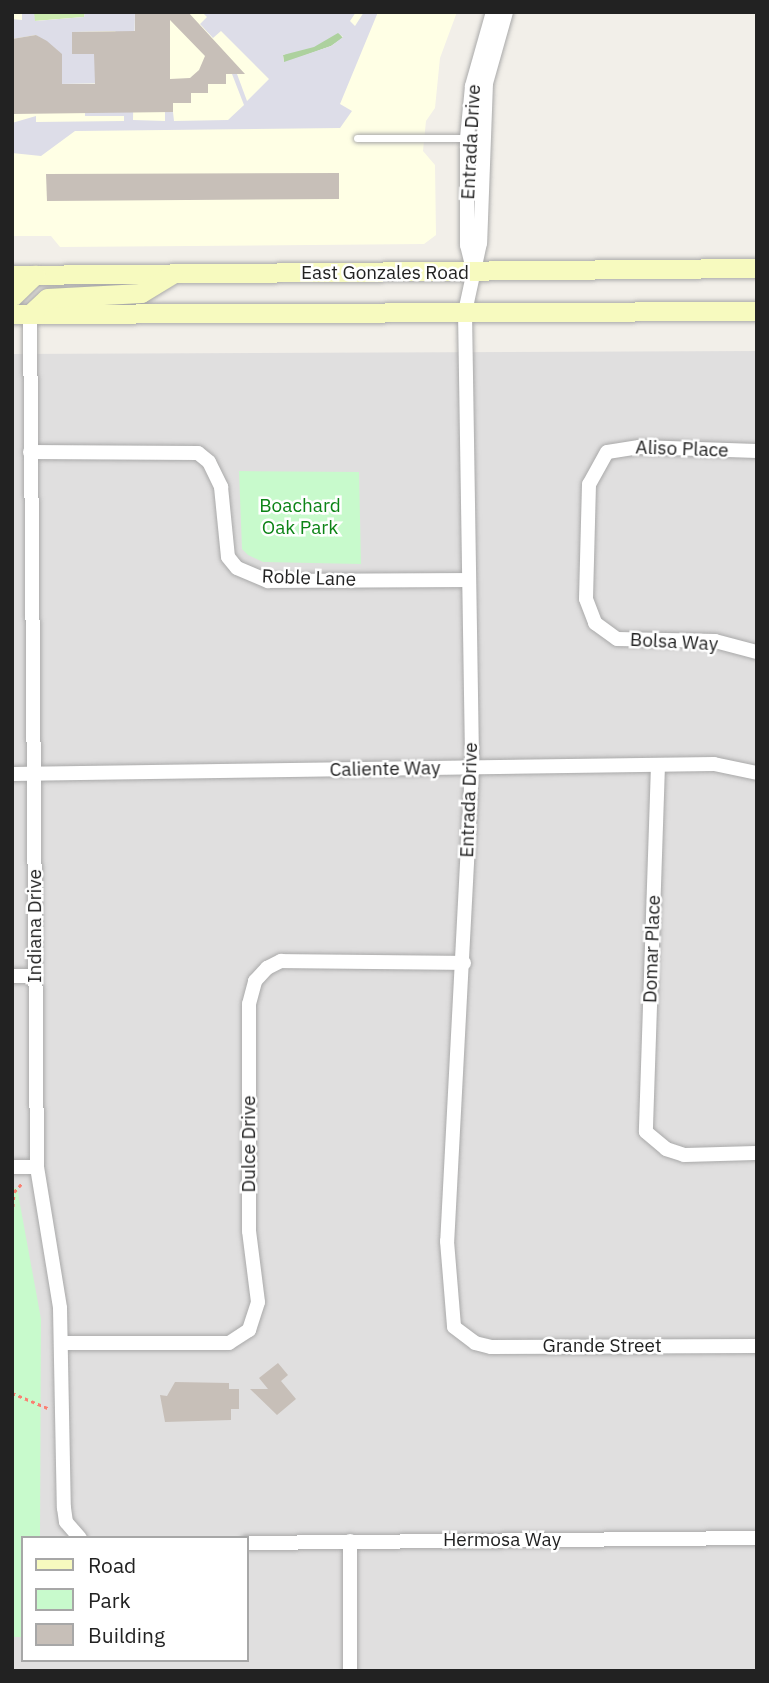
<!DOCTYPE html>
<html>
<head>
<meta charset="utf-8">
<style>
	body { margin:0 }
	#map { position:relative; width:769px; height:1683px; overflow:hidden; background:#f2efe9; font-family:"IBM Plex Sans",sans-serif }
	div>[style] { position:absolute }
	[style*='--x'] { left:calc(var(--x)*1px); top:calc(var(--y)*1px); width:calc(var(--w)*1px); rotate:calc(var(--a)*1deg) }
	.residential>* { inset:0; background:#e0dfdf }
	.education>* { inset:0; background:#ffffe5 }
	.grass>* { inset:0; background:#cdebb0 }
	.forest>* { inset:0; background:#add19e }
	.park>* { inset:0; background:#c8facc }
	.plaza>* { inset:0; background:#dddde8 }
	.building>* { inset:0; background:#c7bfb8 }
	.path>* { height:2.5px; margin-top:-1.25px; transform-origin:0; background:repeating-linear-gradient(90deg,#fa8072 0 3.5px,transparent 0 7px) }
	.roads { filter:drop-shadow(0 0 2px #a9a9a9) drop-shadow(0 0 2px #a9a9a9) }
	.service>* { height:7px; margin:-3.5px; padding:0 3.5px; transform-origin:3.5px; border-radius:3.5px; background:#fff }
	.minor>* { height:14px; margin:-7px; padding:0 7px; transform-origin:7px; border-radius:7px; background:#fff }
	.secondary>* { height:19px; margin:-9.5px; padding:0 9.5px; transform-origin:9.5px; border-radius:9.5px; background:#f7fabf }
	span { translate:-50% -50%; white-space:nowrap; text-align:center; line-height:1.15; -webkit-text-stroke:5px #fff; paint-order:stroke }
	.street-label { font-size:19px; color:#222 }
	.park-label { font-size:19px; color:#0c8416 }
	.frame { position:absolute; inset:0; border:14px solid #222; pointer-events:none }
	.legend { position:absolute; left:21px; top:1536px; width:228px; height:126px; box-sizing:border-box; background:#fff; border:2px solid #a7a7a7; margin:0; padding:9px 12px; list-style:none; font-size:21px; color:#222 }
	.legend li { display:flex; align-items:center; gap:14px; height:35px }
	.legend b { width:35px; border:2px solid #a7a7a7 }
</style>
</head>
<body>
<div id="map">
	<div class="residential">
		<i style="clip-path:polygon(evenodd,757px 351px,757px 1671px,12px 1671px,12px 354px,757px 351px,23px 1538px,247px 1538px,247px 1660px,23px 1660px,23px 1538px)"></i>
	</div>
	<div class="education">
		<i style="clip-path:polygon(12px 12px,457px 12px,440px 58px,435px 108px,426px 121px,423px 151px,435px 165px,436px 235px,424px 244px,60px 247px,51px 236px,12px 236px)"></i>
	</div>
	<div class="grass">
		<i style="clip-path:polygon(34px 12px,42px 14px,85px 12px,84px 17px,34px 21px)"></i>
	</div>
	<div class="forest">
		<i style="clip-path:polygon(338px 32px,343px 38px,331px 46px,284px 63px,283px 55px)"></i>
	</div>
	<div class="park">
		<i style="clip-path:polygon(239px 471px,359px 472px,361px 564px,263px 562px,248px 555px,242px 549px)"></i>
		<i style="clip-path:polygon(12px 1188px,17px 1188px,41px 1319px,40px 1538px,23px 1538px,23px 1637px,12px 1637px)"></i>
	</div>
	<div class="plaza">
		<i style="clip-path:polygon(evenodd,12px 12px,34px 12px,35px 21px,84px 17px,85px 12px,135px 12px,133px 120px,165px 121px,165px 112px,173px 112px,174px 121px,228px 120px,244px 105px,232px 74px,237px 74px,247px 101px,269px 79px,221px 31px,213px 38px,200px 24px,207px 17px,202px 12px,356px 12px,350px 21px,355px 26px,364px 12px,378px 12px,340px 104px,352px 111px,340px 128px,75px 131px,41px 156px,12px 153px,12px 123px,36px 116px,36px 122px,124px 121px,124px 116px,85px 116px,85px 112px,125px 83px,59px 84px,62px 62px,57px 50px,36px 35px,12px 39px,12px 19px,22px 20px,22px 13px,12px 12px,116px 31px,94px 54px,72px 54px,72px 32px,116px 31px,12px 12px,338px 33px,343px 37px,331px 46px,284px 62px,283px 55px,314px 47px,338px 33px)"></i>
	</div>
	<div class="building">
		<i style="clip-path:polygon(evenodd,135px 12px,188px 12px,245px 74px,226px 74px,226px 84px,208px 84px,208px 93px,191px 93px,191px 103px,173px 103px,173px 112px,12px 114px,12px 39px,36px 35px,47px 41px,62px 54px,62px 84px,95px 84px,94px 54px,72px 54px,72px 32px,135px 31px,135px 12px,170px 20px,205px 56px,199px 70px,190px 78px,170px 79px,170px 20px)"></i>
		<i style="clip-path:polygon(339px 173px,339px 199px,47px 201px,46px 174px)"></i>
		<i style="clip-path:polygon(278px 1363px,288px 1375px,281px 1381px,296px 1399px,277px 1415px,250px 1389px,268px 1389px,259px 1378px)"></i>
		<i style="clip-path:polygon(175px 1382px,229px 1383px,229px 1389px,239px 1389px,239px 1409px,231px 1409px,231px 1420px,165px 1422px,160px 1395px,167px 1396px)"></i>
	</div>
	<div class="path">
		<i style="--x:12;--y:1214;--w:22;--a:-85"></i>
		<i style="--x:14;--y:1192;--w:13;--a:-48"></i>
		<i style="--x:12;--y:1393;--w:39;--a:23"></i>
	</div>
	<div class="roads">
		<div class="service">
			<i style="--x:357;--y:138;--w:110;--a:0"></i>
		</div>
		<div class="minor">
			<i style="--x:506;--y:12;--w:74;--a:105.7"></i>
			<i style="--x:486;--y:83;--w:160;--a:92.1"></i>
			<i style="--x:480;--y:243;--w:71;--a:102.3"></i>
			<i style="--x:465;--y:312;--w:456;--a:89.1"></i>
			<i style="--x:472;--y:768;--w:474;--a:93"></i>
			<i style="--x:447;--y:1241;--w:86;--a:85.3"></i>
			<i style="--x:454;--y:1327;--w:26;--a:37"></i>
			<i style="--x:475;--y:1343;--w:16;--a:14"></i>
			<i style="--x:491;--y:1347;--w:266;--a:-0.2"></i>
			<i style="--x:473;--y:269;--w:25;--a:-104"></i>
			<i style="--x:467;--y:245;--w:107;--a:-90"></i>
			<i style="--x:467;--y:138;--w:52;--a:-84.5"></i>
			<i style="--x:472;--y:86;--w:77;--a:-74.2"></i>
			<i style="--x:30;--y:314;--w:853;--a:89.53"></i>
			<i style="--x:37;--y:1167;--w:143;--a:80.7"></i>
			<i style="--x:60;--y:1308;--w:200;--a:88.9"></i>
			<i style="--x:64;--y:1508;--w:14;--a:82"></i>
			<i style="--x:66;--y:1522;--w:21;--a:49"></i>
			<i style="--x:757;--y:451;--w:118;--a:-178.1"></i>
			<i style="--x:639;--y:447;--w:32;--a:171"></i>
			<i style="--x:607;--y:452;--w:37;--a:119"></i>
			<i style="--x:589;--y:484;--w:115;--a:91.5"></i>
			<i style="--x:586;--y:599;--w:26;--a:69"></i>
			<i style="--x:595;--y:623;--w:27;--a:36"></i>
			<i style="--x:617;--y:639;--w:98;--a:1.2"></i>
			<i style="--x:715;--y:641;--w:43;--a:14.7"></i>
			<i style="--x:30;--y:452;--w:168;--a:0.3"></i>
			<i style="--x:198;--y:453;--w:14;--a:39"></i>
			<i style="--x:209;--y:462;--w:28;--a:64"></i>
			<i style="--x:221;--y:487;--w:70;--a:84.3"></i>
			<i style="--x:228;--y:557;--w:14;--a:51"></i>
			<i style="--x:237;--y:568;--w:34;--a:23"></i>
			<i style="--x:268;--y:581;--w:199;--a:-0.3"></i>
			<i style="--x:658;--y:765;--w:367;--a:91.9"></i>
			<i style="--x:646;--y:1132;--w:26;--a:40"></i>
			<i style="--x:666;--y:1149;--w:19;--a:18"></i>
			<i style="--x:684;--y:1155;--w:73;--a:-1.6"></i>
			<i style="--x:12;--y:774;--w:702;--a:-0.82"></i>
			<i style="--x:714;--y:764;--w:44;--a:11.8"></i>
			<i style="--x:12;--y:976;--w:23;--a:0"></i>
			<i style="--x:12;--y:1167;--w:25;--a:0"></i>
			<i style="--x:63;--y:1343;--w:166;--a:0"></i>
			<i style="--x:229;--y:1343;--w:24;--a:-33"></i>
			<i style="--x:249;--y:1330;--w:29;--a:-72"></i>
			<i style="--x:258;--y:1302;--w:72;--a:-97.2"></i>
			<i style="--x:249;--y:1231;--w:227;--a:-90"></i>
			<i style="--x:249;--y:1004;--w:24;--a:-75"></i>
			<i style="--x:255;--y:981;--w:18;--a:-47"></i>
			<i style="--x:267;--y:968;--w:16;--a:-27"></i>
			<i style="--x:281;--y:961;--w:183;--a:0.6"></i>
			<i style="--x:247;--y:1543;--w:510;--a:-0.56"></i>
			<i style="--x:350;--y:1671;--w:130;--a:-90"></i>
		</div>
		<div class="secondary">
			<i style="--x:12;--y:275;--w:745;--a:-0.54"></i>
			<i style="--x:12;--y:297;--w:32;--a:-44"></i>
			<i style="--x:12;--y:314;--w:745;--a:-0.23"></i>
			<i style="--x:30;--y:314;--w:23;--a:-43"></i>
			<i style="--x:47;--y:298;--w:94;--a:-3"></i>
			<i style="--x:141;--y:293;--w:37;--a:-31"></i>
		</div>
	</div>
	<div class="street-label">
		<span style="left:471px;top:142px;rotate:-87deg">Entrada Drive</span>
		<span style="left:385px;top:273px">East Gonzales Road</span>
		<span style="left:682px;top:449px;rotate:2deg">Aliso Place</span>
		<span style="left:309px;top:578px;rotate:2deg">Roble Lane</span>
		<span style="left:674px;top:642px;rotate:3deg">Bolsa Way</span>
		<span style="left:385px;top:769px;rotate:-1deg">Caliente Way</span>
		<span style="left:469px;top:800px;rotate:-88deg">Entrada Drive</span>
		<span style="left:35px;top:926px;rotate:-90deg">Indiana Drive</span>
		<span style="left:652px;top:949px;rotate:-88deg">Domar Place</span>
		<span style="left:249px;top:1144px;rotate:-90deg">Dulce Drive</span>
		<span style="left:602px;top:1346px">Grande Street</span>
		<span style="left:502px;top:1540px">Hermosa Way</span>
	</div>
	<div class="park-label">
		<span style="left:300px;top:517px">Boachard<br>Oak Park</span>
	</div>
	<div class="frame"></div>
	<ul class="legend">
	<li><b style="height:9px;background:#f7fabf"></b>Road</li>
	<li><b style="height:19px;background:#c8facc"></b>Park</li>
	<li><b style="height:19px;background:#c7bfb8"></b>Building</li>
	</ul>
</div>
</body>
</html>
